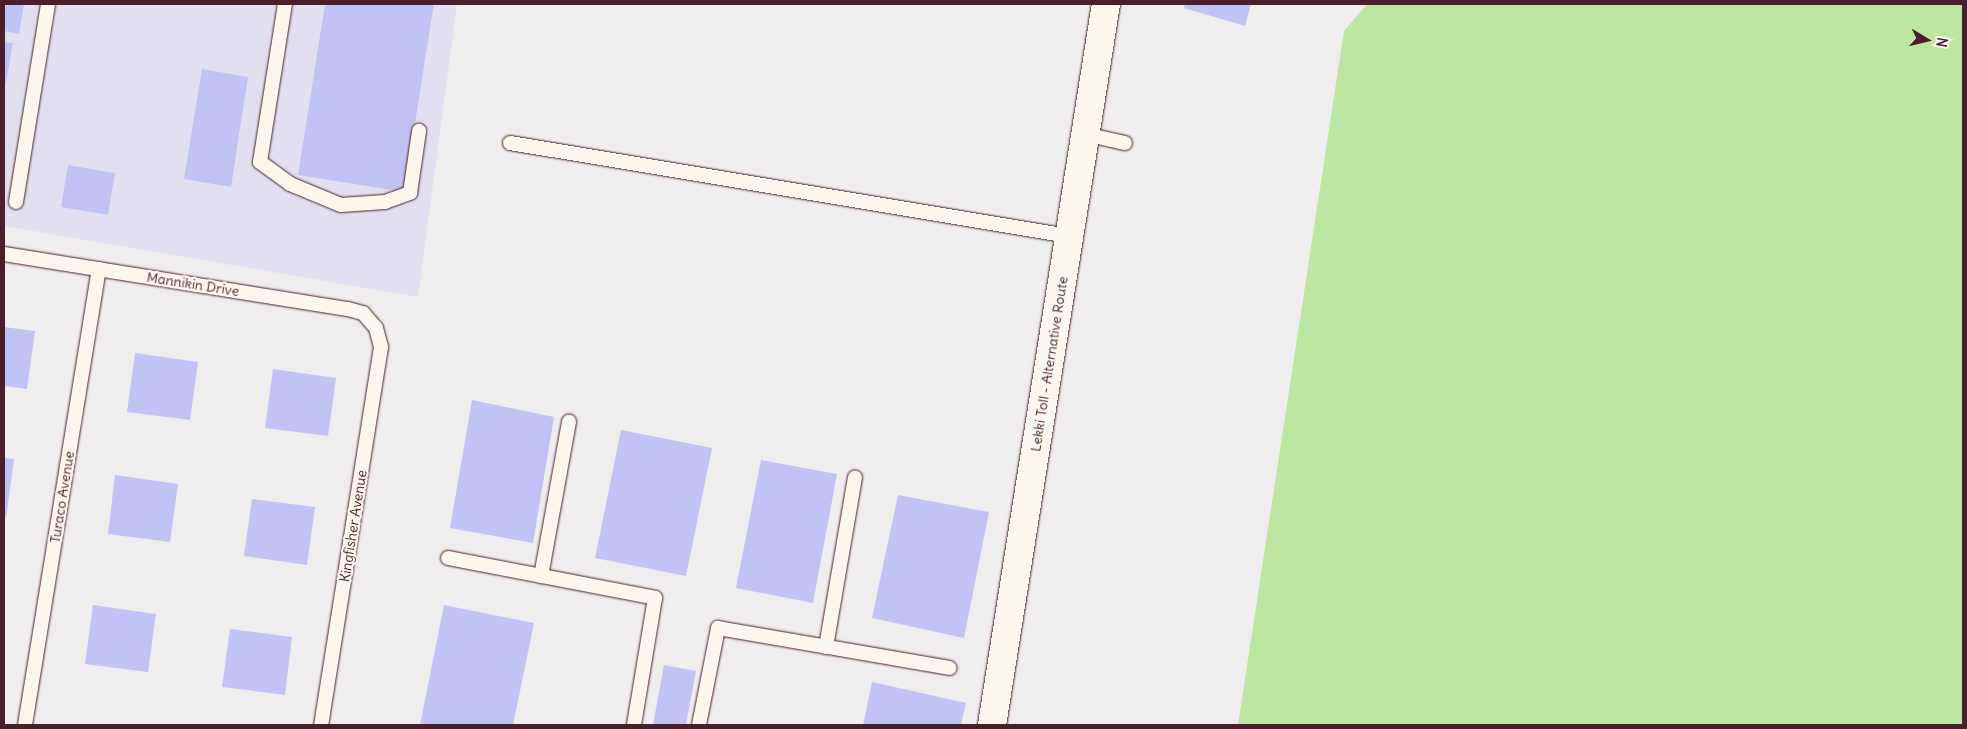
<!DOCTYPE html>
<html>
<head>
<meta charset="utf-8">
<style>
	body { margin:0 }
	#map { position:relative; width:1967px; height:729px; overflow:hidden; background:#f0edee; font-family:Delius,sans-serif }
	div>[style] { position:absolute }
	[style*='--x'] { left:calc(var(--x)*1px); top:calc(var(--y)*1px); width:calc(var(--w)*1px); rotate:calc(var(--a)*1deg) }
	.built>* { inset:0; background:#e2e0f0 }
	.green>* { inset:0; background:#bce6a2 }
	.building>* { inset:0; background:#c2c3f5 }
	.roads { filter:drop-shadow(0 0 1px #4a1f2b) drop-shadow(0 0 1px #4a1f2b) }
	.lane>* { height:14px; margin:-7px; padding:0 7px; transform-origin:7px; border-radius:7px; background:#fbf7ec }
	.street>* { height:28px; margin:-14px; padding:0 14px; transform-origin:14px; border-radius:14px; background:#fbf7ec }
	span { translate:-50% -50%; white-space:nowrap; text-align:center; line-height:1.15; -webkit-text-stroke:4.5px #fbf7ec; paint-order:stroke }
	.street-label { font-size:14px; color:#4a1f2b }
	.frame { position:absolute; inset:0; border:5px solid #4a1f2b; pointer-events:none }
	.north { position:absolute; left:1902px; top:15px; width:50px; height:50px; -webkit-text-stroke:4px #fbf7ec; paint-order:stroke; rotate:99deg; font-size:14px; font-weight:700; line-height:20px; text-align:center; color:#4a1f2b }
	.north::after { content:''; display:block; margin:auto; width:18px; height:22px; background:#4a1f2b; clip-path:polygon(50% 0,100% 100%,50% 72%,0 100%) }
</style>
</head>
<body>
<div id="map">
	<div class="built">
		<i style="clip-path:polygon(4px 4px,457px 4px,418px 297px,4px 226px)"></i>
	</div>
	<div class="green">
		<i style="clip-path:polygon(1367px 4px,1963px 4px,1963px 725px,1238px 725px,1344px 31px)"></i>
	</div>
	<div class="building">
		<i style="clip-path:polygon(4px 4px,24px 4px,19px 34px,4px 31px)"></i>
		<i style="clip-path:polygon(325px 4px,434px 4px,404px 192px,298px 175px)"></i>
		<i style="clip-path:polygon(1185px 4px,1251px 4px,1245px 26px,1184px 8px)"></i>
		<i style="clip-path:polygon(4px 42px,13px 43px,5px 88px,4px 88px)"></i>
		<i style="clip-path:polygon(202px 69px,248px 77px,231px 187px,184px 179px)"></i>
		<i style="clip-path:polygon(68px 165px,115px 173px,108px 215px,61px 207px)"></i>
		<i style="clip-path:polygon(4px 327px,35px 331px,27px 389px,4px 386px)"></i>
		<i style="clip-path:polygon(135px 353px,198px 362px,190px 420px,127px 412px)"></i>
		<i style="clip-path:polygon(273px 369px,336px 378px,328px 436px,265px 428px)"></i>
		<i style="clip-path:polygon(472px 400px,554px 417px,533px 543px,450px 528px)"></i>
		<i style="clip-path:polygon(621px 430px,712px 448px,686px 576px,595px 558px)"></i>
		<i style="clip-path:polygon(4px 458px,14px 459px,6px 518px,4px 517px)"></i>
		<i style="clip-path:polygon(761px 460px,837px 474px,813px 603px,736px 588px)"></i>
		<i style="clip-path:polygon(115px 475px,178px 484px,170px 542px,108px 534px)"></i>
		<i style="clip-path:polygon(898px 495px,989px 512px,964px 638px,872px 618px)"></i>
		<i style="clip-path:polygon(252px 499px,315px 507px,307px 565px,244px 556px)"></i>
		<i style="clip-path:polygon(93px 605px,156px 614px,148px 672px,85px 664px)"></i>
		<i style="clip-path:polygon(444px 605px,534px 623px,513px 725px,420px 725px)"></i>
		<i style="clip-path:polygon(230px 629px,292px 637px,285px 695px,222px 687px)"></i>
		<i style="clip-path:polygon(664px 665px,696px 671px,686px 725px,653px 725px)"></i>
		<i style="clip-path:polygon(872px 682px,966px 703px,961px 725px,863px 725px)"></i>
	</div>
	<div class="roads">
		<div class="lane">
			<i style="--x:285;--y:4;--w:160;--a:99"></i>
			<i style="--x:260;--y:162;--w:37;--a:36"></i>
			<i style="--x:290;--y:184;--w:55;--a:22.4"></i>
			<i style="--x:341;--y:205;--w:44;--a:-3.9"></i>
			<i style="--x:385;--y:202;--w:27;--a:-20"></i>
			<i style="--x:410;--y:193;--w:63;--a:-81.7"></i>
			<i style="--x:1085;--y:134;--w:41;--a:12.7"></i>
			<i style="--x:510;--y:143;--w:567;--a:9.45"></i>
			<i style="--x:16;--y:202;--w:201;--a:-80.8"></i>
			<i style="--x:4;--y:254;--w:348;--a:9.1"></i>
			<i style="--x:348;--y:309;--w:16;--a:15"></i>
			<i style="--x:363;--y:313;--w:20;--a:49"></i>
			<i style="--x:376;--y:328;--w:20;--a:75"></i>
			<i style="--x:381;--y:347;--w:383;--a:99"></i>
			<i style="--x:448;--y:558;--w:211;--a:10.9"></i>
			<i style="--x:655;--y:598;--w:129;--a:99.4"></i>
			<i style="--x:541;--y:576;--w:157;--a:-79.7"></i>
			<i style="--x:826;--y:647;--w:172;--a:-80.3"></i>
			<i style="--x:25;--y:725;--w:462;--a:-80.8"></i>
			<i style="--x:699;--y:725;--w:99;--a:-78.9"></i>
			<i style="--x:718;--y:628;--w:235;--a:9.8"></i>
		</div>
		<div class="street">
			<i style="--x:992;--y:725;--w:730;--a:-81.02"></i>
		</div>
	</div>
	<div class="street-label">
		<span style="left:193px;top:284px;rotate:9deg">Mannikin Drive</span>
		<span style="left:1049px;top:364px;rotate:-81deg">Lekki Toll - Alternative Route</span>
		<span style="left:62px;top:497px;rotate:-81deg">Turaco Avenue</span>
		<span style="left:353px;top:526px;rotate:-81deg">Kingfisher Avenue</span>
	</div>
	<div class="frame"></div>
	<div class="north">N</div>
</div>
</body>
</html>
